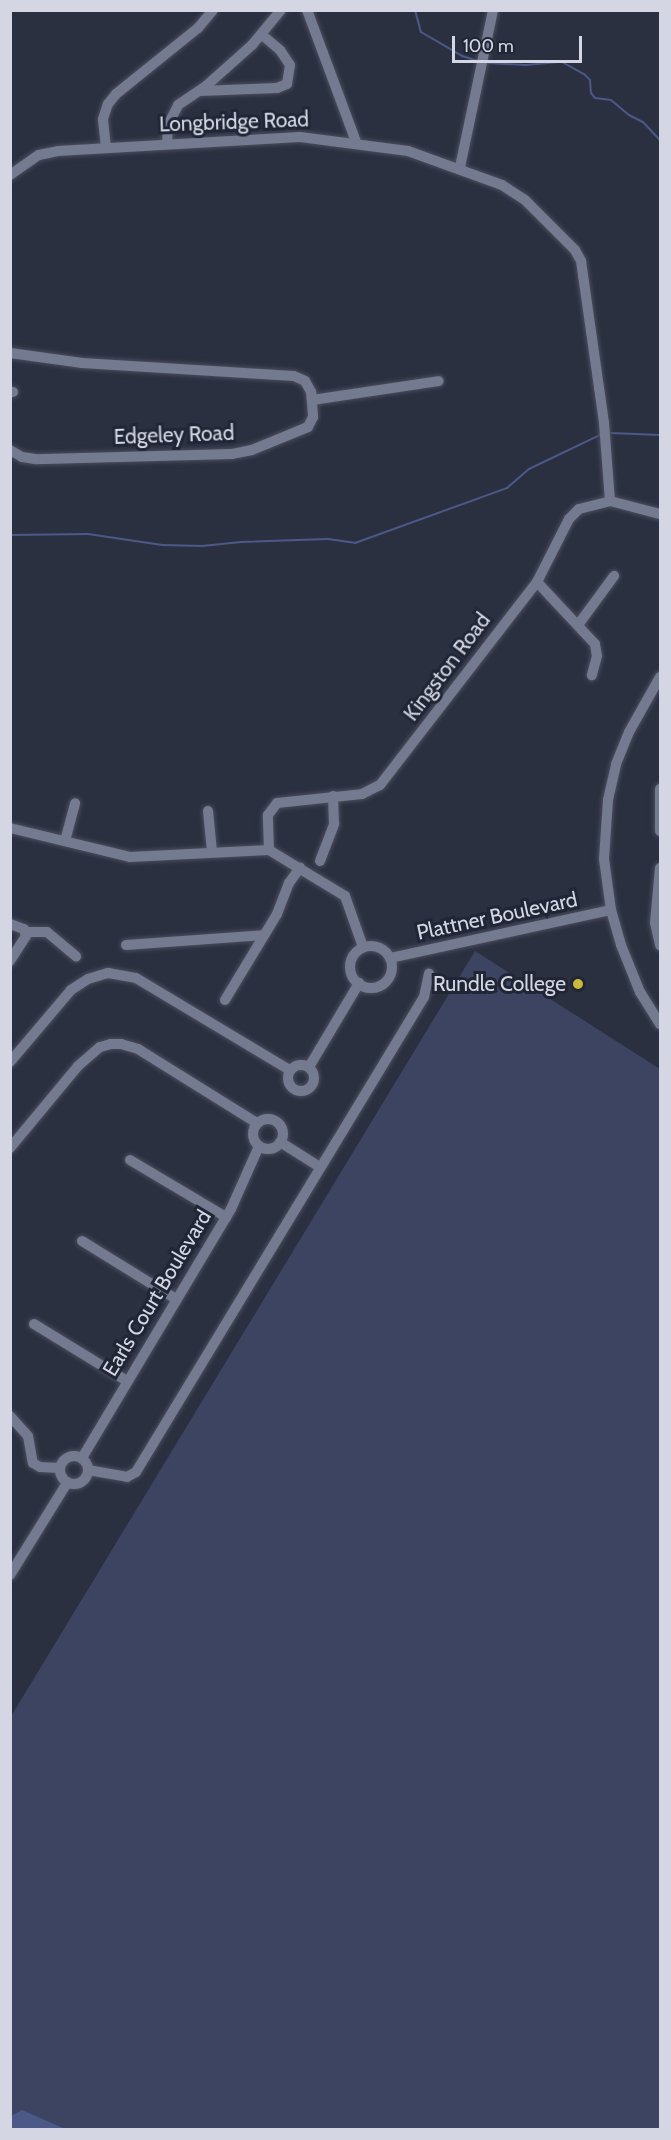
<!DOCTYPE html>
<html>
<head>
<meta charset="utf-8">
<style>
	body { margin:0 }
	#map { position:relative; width:671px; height:2140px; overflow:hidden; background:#2b3041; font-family:Cabin,sans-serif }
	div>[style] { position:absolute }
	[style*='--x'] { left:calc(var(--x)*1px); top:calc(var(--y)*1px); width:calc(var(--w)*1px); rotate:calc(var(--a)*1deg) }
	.green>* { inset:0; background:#3d4461 }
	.water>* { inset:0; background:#4c5888 }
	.stream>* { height:2px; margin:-1px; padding:0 1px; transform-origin:1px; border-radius:1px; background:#4c5888 }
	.roads { filter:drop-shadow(0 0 2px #4a4d5c) drop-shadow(0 0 2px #4a4d5c) }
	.minor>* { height:10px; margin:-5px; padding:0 5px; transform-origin:5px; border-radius:5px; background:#747a8f }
	.minor>.ring { margin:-5px; padding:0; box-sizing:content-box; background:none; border:10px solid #747a8f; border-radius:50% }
	.dots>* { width:16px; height:16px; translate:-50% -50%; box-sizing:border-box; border:3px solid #212637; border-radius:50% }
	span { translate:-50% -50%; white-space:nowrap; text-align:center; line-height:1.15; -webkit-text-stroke:6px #212637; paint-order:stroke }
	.street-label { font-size:21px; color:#d4d7e3 }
	.poi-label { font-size:21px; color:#d4d7e3 }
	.right { translate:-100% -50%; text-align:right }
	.frame { position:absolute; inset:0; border:12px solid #d4d7e3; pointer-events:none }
	.scale { position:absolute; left:452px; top:36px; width:130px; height:27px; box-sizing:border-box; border:3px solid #d4d7e3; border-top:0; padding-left:8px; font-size:18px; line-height:21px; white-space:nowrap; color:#d4d7e3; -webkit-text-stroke:4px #212637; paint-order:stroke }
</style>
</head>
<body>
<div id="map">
	<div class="green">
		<i style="clip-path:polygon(475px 951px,660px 1069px,660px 2129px,11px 2129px,10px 1718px)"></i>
	</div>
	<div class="water">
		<i style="clip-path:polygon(22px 2110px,63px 2128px,64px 2129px,11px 2129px,11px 2116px)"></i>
	</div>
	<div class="stream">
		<i style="--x:415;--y:10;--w:23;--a:75"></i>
		<i style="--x:421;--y:32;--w:48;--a:30.3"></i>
		<i style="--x:462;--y:56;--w:17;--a:17"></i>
		<i style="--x:487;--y:63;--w:39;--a:3"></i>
		<i style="--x:526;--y:65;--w:36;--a:-5"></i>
		<i style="--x:562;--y:62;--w:25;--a:29"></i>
		<i style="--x:584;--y:74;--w:8;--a:45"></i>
		<i style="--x:590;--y:80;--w:13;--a:86"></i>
		<i style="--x:591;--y:93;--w:6;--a:51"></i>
		<i style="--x:595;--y:98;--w:16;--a:7"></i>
		<i style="--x:611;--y:100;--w:23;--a:40"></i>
		<i style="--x:629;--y:115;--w:16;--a:27"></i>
		<i style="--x:643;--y:122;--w:25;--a:47"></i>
		<i style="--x:611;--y:433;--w:49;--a:2.3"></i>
		<i style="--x:10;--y:535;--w:78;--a:-0.7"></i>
		<i style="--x:88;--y:534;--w:75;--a:8.5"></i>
		<i style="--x:162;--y:545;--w:40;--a:1.4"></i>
		<i style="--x:202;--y:546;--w:39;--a:-6"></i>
		<i style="--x:241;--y:542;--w:87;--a:-2"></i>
		<i style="--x:328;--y:539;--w:27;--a:8"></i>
		<i style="--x:355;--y:543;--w:162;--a:-19.9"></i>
		<i style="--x:507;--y:488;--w:29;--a:-41"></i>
		<i style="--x:529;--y:469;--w:79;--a:-25.6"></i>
	</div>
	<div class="roads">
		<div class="minor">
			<i style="--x:307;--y:10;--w:141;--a:69.6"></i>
			<i style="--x:200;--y:91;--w:77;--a:-2.2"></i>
			<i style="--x:277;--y:88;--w:11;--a:-22"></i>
			<i style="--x:287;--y:84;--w:19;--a:-81"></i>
			<i style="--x:290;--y:65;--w:18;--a:-124"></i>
			<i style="--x:280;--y:50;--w:23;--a:-140"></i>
			<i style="--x:167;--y:144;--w:19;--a:-87"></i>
			<i style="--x:168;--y:125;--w:22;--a:-63"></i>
			<i style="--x:178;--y:105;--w:34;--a:-34"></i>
			<i style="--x:206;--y:86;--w:62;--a:-41.7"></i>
			<i style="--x:252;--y:45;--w:45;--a:-50.4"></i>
			<i style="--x:106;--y:148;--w:29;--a:-96"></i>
			<i style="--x:103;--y:119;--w:16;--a:-72"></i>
			<i style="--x:108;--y:104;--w:13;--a:-51"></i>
			<i style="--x:116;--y:94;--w:105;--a:-38.8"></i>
			<i style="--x:198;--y:28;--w:23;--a:-50"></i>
			<i style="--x:460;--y:167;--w:160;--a:-78.1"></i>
			<i style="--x:10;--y:175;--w:35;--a:-35"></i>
			<i style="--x:39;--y:155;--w:19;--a:-12"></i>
			<i style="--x:58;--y:151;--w:242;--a:-3.3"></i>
			<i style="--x:300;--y:137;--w:109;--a:7.4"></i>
			<i style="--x:408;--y:151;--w:100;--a:19.9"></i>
			<i style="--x:502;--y:185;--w:27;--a:33"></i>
			<i style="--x:525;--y:200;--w:71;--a:45"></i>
			<i style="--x:575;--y:250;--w:13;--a:61"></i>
			<i style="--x:581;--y:261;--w:164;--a:81.9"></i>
			<i style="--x:604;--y:423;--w:78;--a:85.6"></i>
			<i style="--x:10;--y:353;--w:73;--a:7.9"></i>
			<i style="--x:82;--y:363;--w:212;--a:3.5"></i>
			<i style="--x:294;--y:376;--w:12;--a:24"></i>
			<i style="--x:305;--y:381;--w:13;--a:61"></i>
			<i style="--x:311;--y:392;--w:25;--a:85"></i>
			<i style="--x:313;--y:417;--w:11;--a:117"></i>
			<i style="--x:308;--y:427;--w:61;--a:157.7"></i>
			<i style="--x:252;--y:450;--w:20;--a:169"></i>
			<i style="--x:232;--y:454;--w:197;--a:178.5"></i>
			<i style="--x:35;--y:459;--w:13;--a:-171"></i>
			<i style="--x:22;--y:457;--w:14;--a:-150"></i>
			<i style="--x:10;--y:392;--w:3;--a:0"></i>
			<i style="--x:312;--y:400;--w:128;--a:-8.5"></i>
			<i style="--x:537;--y:582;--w:85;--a:46.9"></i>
			<i style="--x:595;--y:644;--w:12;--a:81"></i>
			<i style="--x:597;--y:656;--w:20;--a:105"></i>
			<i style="--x:578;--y:625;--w:61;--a:-53.7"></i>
			<i style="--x:660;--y:677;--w:63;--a:119.4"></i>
			<i style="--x:629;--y:732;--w:35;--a:112"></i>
			<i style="--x:616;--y:765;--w:36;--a:103"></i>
			<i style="--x:608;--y:800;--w:59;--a:93.9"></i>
			<i style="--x:604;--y:859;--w:51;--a:82.2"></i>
			<i style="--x:611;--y:910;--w:36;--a:74"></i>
			<i style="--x:621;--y:945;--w:51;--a:68"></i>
			<i style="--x:640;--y:992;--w:38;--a:58"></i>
			<i style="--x:660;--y:789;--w:42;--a:90"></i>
			<i style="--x:208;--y:811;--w:41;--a:84.4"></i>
			<i style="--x:10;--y:828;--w:123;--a:13.6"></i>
			<i style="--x:130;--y:857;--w:139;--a:-2.9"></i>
			<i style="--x:269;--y:850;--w:89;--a:31.2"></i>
			<i style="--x:345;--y:896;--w:54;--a:70.6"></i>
			<i style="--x:65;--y:841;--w:39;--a:-75"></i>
			<i style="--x:269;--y:850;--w:35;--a:-92"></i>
			<i style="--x:268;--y:815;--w:15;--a:-53"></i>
			<i style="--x:277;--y:803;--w:85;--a:-6"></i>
			<i style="--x:362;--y:794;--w:20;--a:-27"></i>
			<i style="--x:380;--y:785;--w:257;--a:-52.3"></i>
			<i style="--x:537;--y:582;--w:71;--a:-63.1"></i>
			<i style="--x:569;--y:519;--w:14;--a:-45"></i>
			<i style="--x:579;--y:509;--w:32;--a:-14"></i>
			<i style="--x:610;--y:501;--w:52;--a:14.6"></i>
			<i style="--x:320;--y:861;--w:40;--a:-69"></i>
			<i style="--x:334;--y:824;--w:28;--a:-92"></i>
			<i style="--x:660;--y:868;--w:55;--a:95.2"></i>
			<i style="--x:655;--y:923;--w:23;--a:77"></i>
			<i style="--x:10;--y:924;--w:15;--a:20"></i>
			<i style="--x:24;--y:929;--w:7;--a:74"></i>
			<i style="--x:26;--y:936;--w:30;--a:123"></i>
			<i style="--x:25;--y:932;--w:22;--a:0"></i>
			<i style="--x:47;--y:932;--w:38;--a:40"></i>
			<i style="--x:126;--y:945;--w:138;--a:-4.1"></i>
			<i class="ring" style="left:350px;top:946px;width:32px;height:32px"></i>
			<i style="--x:390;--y:958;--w:226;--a:-12.3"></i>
			<i style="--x:225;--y:1000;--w:100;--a:-58.8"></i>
			<i style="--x:277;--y:914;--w:33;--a:-69"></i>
			<i style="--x:289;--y:883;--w:19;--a:-54"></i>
			<i style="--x:10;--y:1062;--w:94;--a:-49.7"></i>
			<i style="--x:71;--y:990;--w:20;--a:-33"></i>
			<i style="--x:88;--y:979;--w:21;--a:-17"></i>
			<i style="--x:108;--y:973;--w:28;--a:10"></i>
			<i style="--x:136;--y:978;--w:179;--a:30.9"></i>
			<i class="ring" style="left:288px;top:1065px;width:16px;height:16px"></i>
			<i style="--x:309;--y:1067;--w:98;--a:-59.2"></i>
			<i class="ring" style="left:253px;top:1119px;width:20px;height:20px"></i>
			<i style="--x:280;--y:1142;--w:47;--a:32"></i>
			<i style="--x:10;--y:1148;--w:107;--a:-50.3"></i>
			<i style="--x:78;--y:1066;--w:29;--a:-41"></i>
			<i style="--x:100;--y:1047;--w:11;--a:-15"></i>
			<i style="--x:111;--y:1044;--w:10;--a:0"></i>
			<i style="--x:121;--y:1044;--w:18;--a:16"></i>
			<i style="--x:138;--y:1049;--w:140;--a:31.9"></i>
			<i style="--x:130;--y:1160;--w:112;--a:30.7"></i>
			<i style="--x:82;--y:1241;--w:110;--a:31.7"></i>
			<i style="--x:34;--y:1324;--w:109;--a:31.5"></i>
			<i style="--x:10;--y:1416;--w:27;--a:48"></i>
			<i style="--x:28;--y:1436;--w:27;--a:80"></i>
			<i style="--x:33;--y:1463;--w:8;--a:30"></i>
			<i style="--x:40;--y:1467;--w:20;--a:3"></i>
			<i class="ring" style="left:60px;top:1456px;width:18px;height:18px"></i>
			<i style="--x:82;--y:1458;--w:290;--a:-59.1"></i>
			<i style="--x:231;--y:1209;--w:69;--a:-66"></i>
			<i style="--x:88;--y:1470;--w:40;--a:10"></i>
			<i style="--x:127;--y:1477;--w:10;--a:-29"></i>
			<i style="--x:136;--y:1472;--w:555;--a:-58.77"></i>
			<i style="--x:424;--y:997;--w:24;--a:-78"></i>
			<i style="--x:10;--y:1575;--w:108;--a:-58.2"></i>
		</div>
	</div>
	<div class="dots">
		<i style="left:578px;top:984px;background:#cbba39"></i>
	</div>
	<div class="street-label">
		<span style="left:234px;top:122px;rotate:-2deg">Longbridge Road</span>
		<span style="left:174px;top:435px;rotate:-2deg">Edgeley Road</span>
		<span style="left:447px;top:667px;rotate:-53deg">Kingston Road</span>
		<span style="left:497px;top:916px;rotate:-12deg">Plattner Boulevard</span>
		<span style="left:157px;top:1293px;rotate:-59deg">Earls Court Boulevard</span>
	</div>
	<div class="poi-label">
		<span class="right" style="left:566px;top:984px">Rundle College</span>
	</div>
	<div class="frame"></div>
	<div class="scale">100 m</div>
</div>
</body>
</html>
